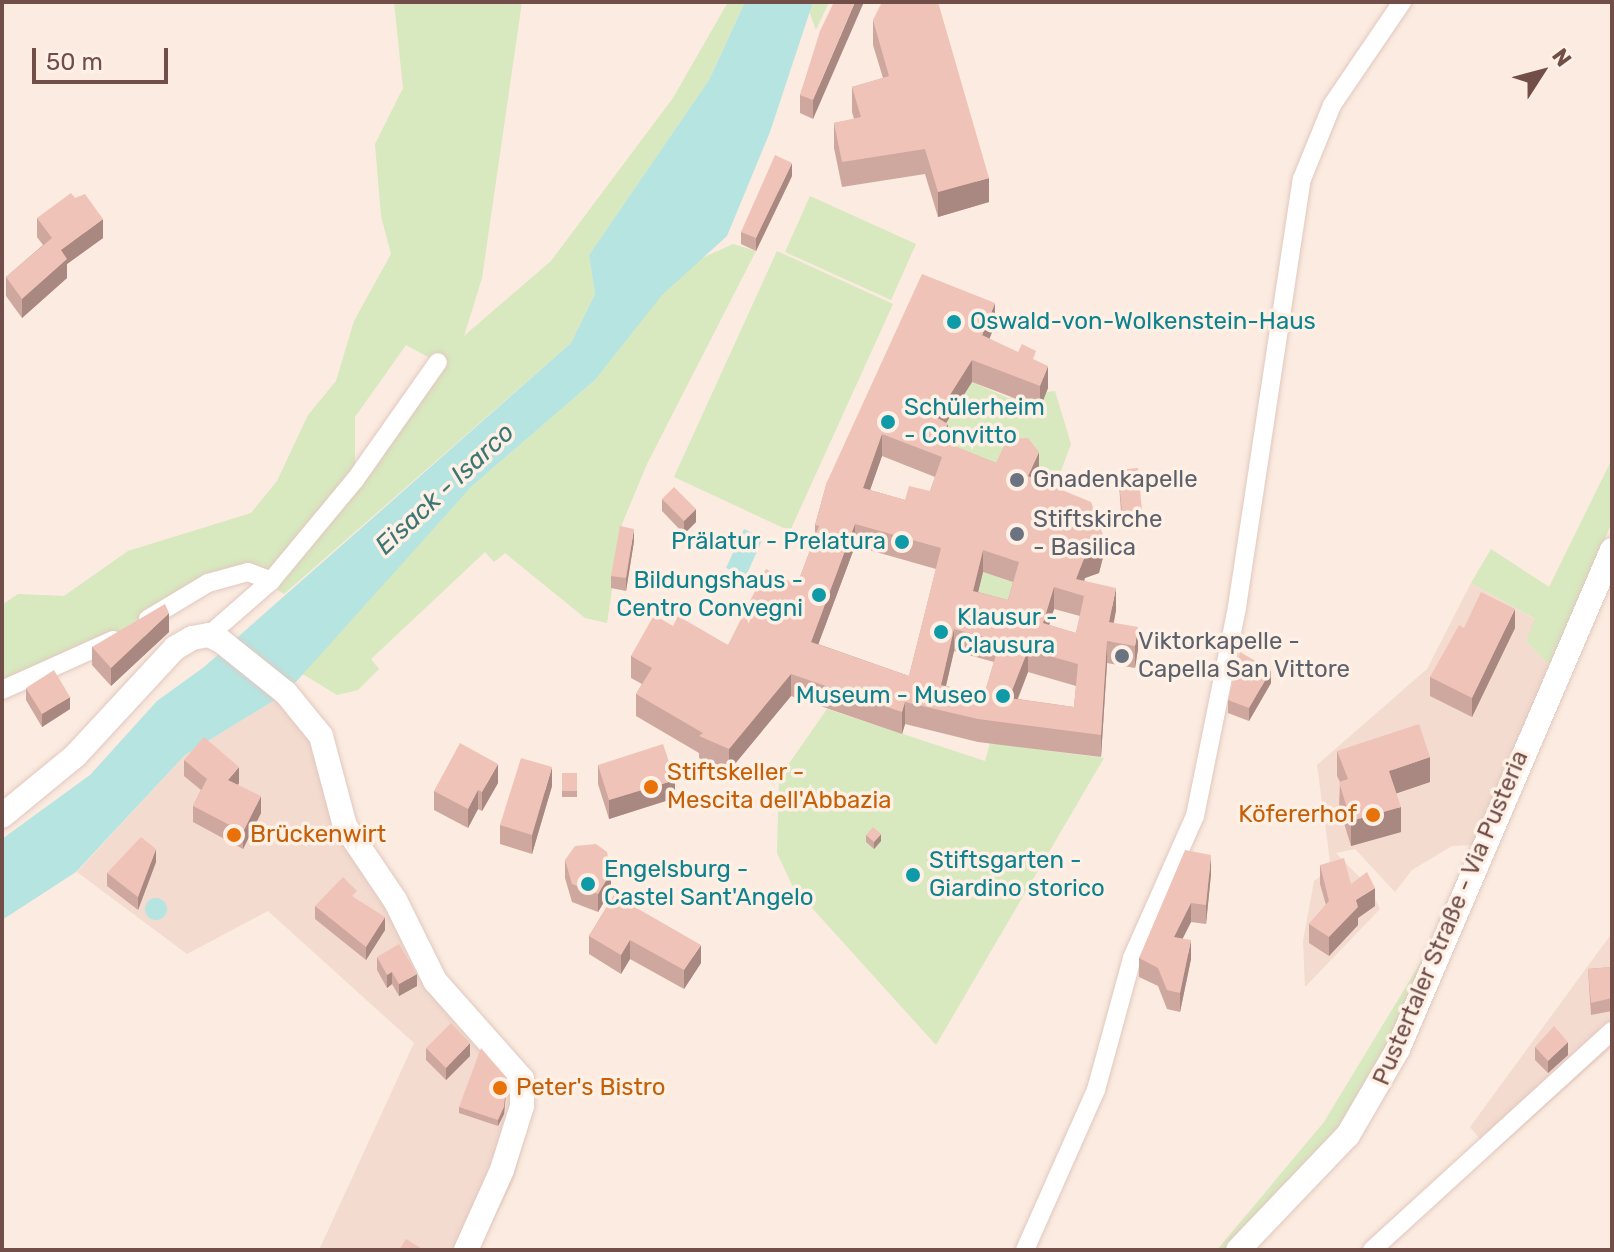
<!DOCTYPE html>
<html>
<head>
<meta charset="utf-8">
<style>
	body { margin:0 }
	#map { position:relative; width:1614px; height:1252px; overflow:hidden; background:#fbebe0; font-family:Rubik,sans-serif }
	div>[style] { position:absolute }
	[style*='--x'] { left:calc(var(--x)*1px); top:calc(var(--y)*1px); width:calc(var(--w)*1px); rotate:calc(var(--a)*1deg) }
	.residential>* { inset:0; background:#f3dbcf }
	.green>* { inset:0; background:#d8e8bf }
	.water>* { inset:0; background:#b6e4e1 }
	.round { border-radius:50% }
	.roads { filter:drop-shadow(0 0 2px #e1c8bf) drop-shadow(0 0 2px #e1c8bf) }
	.street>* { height:18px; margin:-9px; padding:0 9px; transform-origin:9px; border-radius:9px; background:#fff }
	.secondary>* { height:24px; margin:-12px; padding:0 12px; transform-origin:12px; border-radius:12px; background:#fff }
	.wall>* { inset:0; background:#cea89e }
	.shaded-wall>* { inset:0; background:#a88881 }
	.building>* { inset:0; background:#f0c3b8 }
	.dots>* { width:22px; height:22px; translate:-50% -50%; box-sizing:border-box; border:4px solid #fff0e6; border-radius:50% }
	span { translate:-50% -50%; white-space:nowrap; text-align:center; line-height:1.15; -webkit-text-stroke:7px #fff0e6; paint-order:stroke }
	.culture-label { font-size:24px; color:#0d838f }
	.left { translate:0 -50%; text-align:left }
	.right { translate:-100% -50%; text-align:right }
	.worship-label { font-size:24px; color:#5b616d }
	.food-label { font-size:24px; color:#c56008 }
	.street-label { font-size:24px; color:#714f48 }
	.water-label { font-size:26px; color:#3d7775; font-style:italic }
	.frame { position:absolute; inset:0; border:4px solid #714f48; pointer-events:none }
	.north { position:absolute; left:1502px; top:32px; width:80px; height:80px; -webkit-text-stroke:6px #fff0e6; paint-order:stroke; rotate:54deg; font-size:22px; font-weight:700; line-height:32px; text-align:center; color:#714f48 }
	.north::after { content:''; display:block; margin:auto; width:28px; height:36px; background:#714f48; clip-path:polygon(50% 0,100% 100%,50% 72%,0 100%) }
	.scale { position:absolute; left:32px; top:48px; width:136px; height:36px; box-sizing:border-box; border:4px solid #714f48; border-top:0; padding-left:10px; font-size:24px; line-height:28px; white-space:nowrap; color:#714f48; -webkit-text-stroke:6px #fff0e6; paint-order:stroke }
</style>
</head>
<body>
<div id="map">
	<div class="residential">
		<i style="clip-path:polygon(1471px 583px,1536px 620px,1526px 641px,1551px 667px,1473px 845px,1452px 846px,1412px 870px,1395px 892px,1355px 849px,1336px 853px,1369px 887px,1380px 909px,1305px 987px,1303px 941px,1314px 881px,1331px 869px,1317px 765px,1427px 669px)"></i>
		<i style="clip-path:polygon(286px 693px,306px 712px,339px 810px,532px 1111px,513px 1182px,479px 1250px,319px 1250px,414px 1043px,268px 911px,187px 954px,77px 872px,185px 755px)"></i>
		<i style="clip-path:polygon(1612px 933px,1612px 1047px,1492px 1154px,1470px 1127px)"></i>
	</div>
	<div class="green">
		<i style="clip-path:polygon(evenodd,394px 2px,522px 2px,482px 278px,464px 336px,551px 261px,673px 98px,728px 2px,745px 2px,709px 80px,589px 255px,595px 294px,571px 343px,284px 594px,248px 572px,93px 652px,2px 690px,2px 605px,18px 594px,64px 596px,128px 551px,251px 513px,277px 481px,308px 415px,336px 381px,354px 321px,391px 254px,381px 216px,375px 144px,403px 88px,394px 2px,406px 345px,437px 362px,355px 479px,355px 417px,406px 345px)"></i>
		<i style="clip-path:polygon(813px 2px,829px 2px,816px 30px,809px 11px)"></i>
		<i style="clip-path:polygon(810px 196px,916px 244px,891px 300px,785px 252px)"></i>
		<i style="clip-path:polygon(733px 244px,756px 251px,647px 464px,622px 524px,607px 623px,585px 618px,505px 553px,494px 562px,485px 552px,371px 659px,379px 669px,358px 690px,337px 695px,301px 673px,471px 487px,595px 380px,661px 295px,698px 260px)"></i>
		<i style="clip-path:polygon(777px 251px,893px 304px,790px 531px,674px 477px)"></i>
		<i style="clip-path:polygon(972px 382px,1008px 398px,1055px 391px,1071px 444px,1048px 506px,996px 485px,936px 439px)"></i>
		<i style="clip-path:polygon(1612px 459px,1612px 522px,1551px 667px,1526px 641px,1535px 619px,1471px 583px,1491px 549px,1549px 587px)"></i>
		<i style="clip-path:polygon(983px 572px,1019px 584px,1008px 622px,973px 613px)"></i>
		<i style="clip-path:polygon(827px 709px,985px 761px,990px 743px,1104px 758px,936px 1045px,793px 887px,777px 853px,779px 778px)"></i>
		<i style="clip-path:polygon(1436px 937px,1376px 1072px,1337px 1131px,1298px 1179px,1226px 1250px,1217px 1250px,1324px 1122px)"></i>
	</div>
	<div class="water">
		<i style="clip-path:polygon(745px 2px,813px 2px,770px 132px,727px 236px,662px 295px,595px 380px,471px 487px,286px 693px,185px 755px,76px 872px,2px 920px,2px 839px,90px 775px,157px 701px,204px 667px,571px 343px,595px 294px,589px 255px,709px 80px)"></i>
		<i style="clip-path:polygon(744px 529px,763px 538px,746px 576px,726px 568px)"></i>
		<i class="round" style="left:145px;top:898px;width:22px;height:22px"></i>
	</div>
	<div class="roads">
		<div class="street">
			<i style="--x:148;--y:619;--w:70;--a:-31"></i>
			<i style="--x:208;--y:583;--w:41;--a:-15.4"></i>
			<i style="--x:248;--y:572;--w:25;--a:21"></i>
			<i style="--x:209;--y:635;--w:82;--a:-41.1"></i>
			<i style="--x:271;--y:581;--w:131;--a:-50.3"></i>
			<i style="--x:355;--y:480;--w:144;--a:-54.9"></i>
			<i style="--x:2;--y:690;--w:122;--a:-24.2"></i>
			<i style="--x:1025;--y:1250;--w:175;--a:-66.1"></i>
			<i style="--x:1096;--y:1090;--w:137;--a:-74.7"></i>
			<i style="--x:1132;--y:958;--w:155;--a:-66.1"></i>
			<i style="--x:1195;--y:816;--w:213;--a:-78.6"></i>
			<i style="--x:1237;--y:607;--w:433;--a:-81.4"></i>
			<i style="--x:1302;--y:179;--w:80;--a:-67.9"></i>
			<i style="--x:1332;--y:105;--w:125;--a:-55.8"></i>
			<i style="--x:1372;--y:1250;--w:325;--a:-42.4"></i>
		</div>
		<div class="secondary">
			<i style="--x:2;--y:816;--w:94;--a:-39.4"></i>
			<i style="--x:75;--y:756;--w:147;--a:-47.2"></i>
			<i style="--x:175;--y:648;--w:20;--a:-30"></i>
			<i style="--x:192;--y:638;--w:17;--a:-10"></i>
			<i style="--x:209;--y:635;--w:13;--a:27"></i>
			<i style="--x:221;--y:641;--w:83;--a:38.7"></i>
			<i style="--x:286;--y:693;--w:55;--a:50.9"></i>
			<i style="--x:321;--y:736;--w:93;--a:75.1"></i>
			<i style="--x:345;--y:826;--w:89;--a:56"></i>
			<i style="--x:395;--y:900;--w:90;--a:63.7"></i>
			<i style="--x:435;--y:981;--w:131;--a:48.4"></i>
			<i style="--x:522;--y:1079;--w:27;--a:90"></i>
			<i style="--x:522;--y:1106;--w:67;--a:107.4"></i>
			<i style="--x:502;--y:1170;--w:88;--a:114.2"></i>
			<i style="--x:1238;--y:1250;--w:159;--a:-46.3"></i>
			<i style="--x:1348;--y:1135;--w:99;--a:-59.8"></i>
			<i style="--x:1398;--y:1049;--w:543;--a:-66.79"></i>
		</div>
	</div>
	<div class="wall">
		<i style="clip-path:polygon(834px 2px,813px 119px,800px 113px,800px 95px)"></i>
		<i style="clip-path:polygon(873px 20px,989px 202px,938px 217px,925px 174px,842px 187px,834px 148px,834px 123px,854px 119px,852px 112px,852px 87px,883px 78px,873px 45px)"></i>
		<i style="clip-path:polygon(792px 176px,756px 251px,741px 244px,741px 232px)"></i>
		<i style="clip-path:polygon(37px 218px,103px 238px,67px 264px,67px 278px,22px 318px,6px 296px,6px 277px,43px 245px,37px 237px)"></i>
		<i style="clip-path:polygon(evenodd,995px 325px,989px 339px,1036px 361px,1048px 388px,1040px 408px,972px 382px,946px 423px,948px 444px,996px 463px,1039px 474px,1036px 480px,1103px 557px,1099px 573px,1085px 578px,1084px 580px,1116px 610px,1114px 623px,1138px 649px,1135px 668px,1107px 663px,1101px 757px,978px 742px,905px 724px,902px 734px,791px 696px,729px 771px,699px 758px,699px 753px,636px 716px,636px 694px,642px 684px,631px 678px,631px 656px,673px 626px,728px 645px,797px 585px,815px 537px,815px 525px,827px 482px,995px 325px,882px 456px,935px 477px,930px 491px,905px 500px,870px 490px,882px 456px,995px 325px,855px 546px,936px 569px,909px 676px,818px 644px,855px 546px,995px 325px,983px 572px,1013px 582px,1008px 600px,978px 592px,983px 572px,995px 325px,1054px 609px,1080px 616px,1076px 633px,1049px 625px,1054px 609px,995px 325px,954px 651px,994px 662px,984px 695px,946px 686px,954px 651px,995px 325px,1028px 672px,1076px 686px,1074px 707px,1018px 699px,1028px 672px)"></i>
		<i style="clip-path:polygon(1118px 470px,1142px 511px,1142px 524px,1122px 526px)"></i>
		<i style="clip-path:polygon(662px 499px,696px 522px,684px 534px,662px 511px)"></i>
		<i style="clip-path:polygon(634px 541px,626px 591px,611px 588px,611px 576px)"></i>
		<i style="clip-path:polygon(1464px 628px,1515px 628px,1472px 717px,1430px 696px,1430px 677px)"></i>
		<i style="clip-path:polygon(169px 632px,111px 686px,92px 665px,92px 647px,99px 644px)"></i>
		<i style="clip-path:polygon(1271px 683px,1249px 721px,1228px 713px,1228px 700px)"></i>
		<i style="clip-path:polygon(26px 688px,70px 709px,42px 727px,26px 700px)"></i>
		<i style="clip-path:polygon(1337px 751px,1430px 782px,1396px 793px,1401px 832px,1351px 846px,1339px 807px,1340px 782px,1337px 776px)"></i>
		<i style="clip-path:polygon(184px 760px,239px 783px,238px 785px,261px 813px,243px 849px,193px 822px,193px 806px,201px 790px,184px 776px)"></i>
		<i style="clip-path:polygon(598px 765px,675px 798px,609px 819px,598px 784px)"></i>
		<i style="clip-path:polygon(562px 773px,577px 773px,577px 797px,562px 797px)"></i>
		<i style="clip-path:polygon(498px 783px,482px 811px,478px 809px,468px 828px,434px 810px,434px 791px)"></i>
		<i style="clip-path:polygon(552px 786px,532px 854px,500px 844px,500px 825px)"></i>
		<i style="clip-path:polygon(866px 835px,881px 841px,874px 849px,866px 842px)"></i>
		<i style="clip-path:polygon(565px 860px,611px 890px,598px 912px,572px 902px,565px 878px)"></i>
		<i style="clip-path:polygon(156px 862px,138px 910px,107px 886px,107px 873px)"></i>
		<i style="clip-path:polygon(1320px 865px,1351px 884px,1375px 906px,1358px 918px,1358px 925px,1329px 956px,1309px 943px,1309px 924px,1326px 905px,1320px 884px)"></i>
		<i style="clip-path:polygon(1211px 874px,1206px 924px,1191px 922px,1182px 939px,1191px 959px,1180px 1012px,1167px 1009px,1158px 986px,1139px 977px,1139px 958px)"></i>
		<i style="clip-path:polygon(614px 895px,701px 963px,684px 989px,630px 959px,621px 974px,589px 954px,589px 936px)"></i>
		<i style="clip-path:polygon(357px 900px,385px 930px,366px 960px,315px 919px,315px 906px)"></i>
		<i style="clip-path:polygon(377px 957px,417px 986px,399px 996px,392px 984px,387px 988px,377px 970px)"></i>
		<i style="clip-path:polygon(1612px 967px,1612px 1011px,1591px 1015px,1588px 969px)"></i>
		<i style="clip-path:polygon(1535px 1047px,1568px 1055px,1548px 1073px,1535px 1060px)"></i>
		<i style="clip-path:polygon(426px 1048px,470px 1056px,446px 1080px,426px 1060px)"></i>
		<i style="clip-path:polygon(507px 1085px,504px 1114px,498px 1126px,459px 1113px,459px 1107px)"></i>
	</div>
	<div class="shaded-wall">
		<i style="clip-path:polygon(855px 2px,864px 2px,813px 119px,813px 100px)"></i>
		<i style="clip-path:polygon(792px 163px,792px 176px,756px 251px,756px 238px)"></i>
		<i style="clip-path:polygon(989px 178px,989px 202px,938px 217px,938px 192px)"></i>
		<i style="clip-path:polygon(103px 219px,103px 238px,67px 264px,67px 278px,22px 318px,22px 299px,61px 250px)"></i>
		<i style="clip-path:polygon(995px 303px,995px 325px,982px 357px,982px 335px)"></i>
		<i style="clip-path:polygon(972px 360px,972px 382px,936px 439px,936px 417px)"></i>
		<i style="clip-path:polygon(1048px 366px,1048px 388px,1040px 408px,1040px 386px)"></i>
		<i style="clip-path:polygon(948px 424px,948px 446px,938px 439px)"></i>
		<i style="clip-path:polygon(882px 434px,882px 456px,863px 510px,863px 488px)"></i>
		<i style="clip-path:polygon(1039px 452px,1039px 474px,1028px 498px,1028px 476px)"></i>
		<i style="clip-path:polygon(696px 509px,696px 522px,684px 534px,684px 521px)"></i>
		<i style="clip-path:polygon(855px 524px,855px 546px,811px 664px,811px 642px)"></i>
		<i style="clip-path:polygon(634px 529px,634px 541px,626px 591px,626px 578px)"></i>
		<i style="clip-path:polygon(1103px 535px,1103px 557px,1099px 573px,1085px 578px,1079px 594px,1076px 579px,1085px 556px)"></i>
		<i style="clip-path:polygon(983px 550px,983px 572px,973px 613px,973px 591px)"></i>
		<i style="clip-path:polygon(1054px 587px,1054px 609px,1043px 645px,1043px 623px)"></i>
		<i style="clip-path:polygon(1116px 588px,1116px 610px,1109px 644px,1109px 622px)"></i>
		<i style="clip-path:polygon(1515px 609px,1515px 628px,1472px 717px,1472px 698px)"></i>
		<i style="clip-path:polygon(169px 613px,169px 632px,111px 686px,111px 668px)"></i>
		<i style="clip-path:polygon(1138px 627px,1138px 649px,1135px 668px,1135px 646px)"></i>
		<i style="clip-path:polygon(954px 629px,954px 651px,941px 707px,941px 685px)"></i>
		<i style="clip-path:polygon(1107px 641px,1107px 663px,1101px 757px,1101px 735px)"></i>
		<i style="clip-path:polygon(1028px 650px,1028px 672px,1009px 720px,1009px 698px)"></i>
		<i style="clip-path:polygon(1271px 670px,1271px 683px,1249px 721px,1249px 708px)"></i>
		<i style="clip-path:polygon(791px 674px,791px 696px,729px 771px,729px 749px)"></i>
		<i style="clip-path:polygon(70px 697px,70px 709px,42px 727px,42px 714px)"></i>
		<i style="clip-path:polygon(905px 702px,905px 724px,902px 734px,902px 712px)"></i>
		<i style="clip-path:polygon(1430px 757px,1430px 782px,1389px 796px,1389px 771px)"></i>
		<i style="clip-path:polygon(498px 764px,498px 783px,482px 811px,482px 792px)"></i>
		<i style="clip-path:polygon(239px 767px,239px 783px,228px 796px,228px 780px)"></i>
		<i style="clip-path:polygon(552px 767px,552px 786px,532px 854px,532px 835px)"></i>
		<i style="clip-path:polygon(675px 780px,675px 798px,609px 819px,609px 800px)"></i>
		<i style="clip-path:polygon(478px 790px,478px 809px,468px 828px,468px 809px)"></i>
		<i style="clip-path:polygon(261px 796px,261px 813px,243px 849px,243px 832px)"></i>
		<i style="clip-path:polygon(1401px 807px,1401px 832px,1351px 846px,1351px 821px)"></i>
		<i style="clip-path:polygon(881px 834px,881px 841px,874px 849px,874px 842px)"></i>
		<i style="clip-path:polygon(156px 849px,156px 862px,138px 910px,138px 897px)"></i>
		<i style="clip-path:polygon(1211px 855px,1211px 874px,1206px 924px,1206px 905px)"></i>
		<i style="clip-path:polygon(611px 872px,611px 890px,598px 912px,598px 894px)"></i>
		<i style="clip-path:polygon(1375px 888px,1375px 906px,1358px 918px,1358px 925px,1329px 956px,1329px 937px,1356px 900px)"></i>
		<i style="clip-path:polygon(1191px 903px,1191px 922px,1174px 956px,1174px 937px)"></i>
		<i style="clip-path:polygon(385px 917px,385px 930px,366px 960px,366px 947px)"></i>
		<i style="clip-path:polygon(630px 940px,630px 959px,621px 974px,621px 955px)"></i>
		<i style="clip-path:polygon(1191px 940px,1191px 959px,1180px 1012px,1180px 993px)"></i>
		<i style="clip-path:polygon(701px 945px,701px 963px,684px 989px,684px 970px)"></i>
		<i style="clip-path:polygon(392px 972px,392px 984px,387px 988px,387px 975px)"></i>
		<i style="clip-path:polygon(417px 974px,417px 986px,399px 996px,399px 984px)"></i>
		<i style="clip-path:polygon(1568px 1042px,1568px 1055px,1548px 1073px,1548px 1061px)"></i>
		<i style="clip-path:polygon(470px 1043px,470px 1056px,446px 1080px,446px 1068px)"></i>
		<i style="clip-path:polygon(507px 1078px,504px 1114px,498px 1126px,498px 1120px)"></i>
	</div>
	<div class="building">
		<i style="clip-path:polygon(834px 2px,855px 2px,813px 100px,800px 95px,820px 31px)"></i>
		<i style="clip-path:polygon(882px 2px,913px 2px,913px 4px,920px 2px,938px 2px,989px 178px,938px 192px,925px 149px,842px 162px,834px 123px,861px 117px,852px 87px,889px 76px,873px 20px)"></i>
		<i style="clip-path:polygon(775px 155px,792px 163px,756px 238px,741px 232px)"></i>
		<i style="clip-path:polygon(71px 193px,75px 198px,85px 194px,103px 219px,61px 250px,67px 259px,22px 299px,6px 277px,52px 238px,37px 218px)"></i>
		<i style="clip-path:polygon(evenodd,922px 274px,995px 303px,982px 335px,1018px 352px,1022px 344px,1036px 351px,1033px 359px,1048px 366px,1040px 386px,972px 360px,936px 417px,948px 424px,938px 439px,996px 463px,1007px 439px,1028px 438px,1039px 452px,1028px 476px,1091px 502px,1103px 535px,1099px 551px,1085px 556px,1076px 579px,1116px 588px,1109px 622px,1138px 627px,1135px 646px,1107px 641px,1101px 735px,978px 719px,905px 702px,902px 712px,791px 674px,729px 749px,699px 736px,703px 733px,636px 694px,652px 668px,631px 656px,654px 615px,673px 626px,678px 616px,728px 645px,766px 569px,797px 585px,819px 526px,815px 525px,827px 482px,922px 274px,882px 434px,942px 457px,930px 491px,909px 486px,905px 500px,863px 488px,882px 434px,922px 274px,855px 524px,941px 548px,909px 676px,811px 642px,855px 524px,922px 274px,983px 550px,1019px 562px,1008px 600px,973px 591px,983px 550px,922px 274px,1054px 587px,1084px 596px,1076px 633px,1043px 623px,1054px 587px,922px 274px,954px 629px,1000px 641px,984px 695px,941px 685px,954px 629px,922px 274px,1028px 650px,1078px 664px,1074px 707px,1009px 698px,1028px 650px)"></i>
		<i style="clip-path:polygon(1138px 468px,1142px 511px,1122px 513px,1118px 470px)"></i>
		<i style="clip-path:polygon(674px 487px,696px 509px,684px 521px,662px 499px)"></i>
		<i style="clip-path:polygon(620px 526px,634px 529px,626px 578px,611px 576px)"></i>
		<i style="clip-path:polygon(1481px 592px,1515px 609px,1472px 698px,1430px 677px,1459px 625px,1464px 628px)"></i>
		<i style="clip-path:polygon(165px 604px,169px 613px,111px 668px,92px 647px)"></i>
		<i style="clip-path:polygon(1240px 652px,1271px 670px,1249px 708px,1228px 700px)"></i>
		<i style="clip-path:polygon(54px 670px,70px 697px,42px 714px,26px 688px)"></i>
		<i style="clip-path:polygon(1419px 724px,1430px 757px,1389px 771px,1401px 807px,1351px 821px,1339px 782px,1348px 779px,1337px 751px)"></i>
		<i style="clip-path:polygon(204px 737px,239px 767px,228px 780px,261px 796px,243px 832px,193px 806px,207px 779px,184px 760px)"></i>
		<i style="clip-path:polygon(460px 743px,498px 764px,482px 792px,478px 790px,468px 809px,434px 791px)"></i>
		<i style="clip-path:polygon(663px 744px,675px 780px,609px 800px,598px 765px)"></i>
		<i style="clip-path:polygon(521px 758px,552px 767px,532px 835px,500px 825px)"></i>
		<i style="clip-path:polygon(562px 773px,577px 773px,577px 791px,562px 791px)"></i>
		<i style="clip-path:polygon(873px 827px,881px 834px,874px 842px,866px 835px)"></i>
		<i style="clip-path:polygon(141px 837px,156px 849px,138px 897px,107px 873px)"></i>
		<i style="clip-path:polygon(596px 844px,607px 852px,611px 872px,598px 894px,572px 884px,565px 860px,575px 846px)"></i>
		<i style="clip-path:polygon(1185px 850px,1211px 855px,1206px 905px,1191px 903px,1174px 937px,1191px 940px,1180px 993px,1167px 990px,1158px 968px,1139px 958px)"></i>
		<i style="clip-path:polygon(1344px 858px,1351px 884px,1367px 872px,1375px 888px,1356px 900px,1358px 907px,1329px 937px,1309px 924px,1329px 901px,1320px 865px)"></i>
		<i style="clip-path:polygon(343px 877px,357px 891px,352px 896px,385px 917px,366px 947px,315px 906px)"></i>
		<i style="clip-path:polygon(614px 895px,701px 945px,684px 970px,630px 940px,621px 955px,589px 936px)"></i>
		<i style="clip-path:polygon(399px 944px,417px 974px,399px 984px,392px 972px,387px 975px,377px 957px)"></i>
		<i style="clip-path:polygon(1612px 967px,1612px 998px,1591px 1003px,1588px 969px)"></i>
		<i style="clip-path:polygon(451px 1023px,470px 1043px,446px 1068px,426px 1048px)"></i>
		<i style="clip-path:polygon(1554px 1026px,1568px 1042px,1548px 1061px,1535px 1047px)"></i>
		<i style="clip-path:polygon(481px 1048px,507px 1078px,504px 1107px,498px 1120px,459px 1107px)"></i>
		<i style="clip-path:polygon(406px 1239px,424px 1250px,399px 1250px)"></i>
	</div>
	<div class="dots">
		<i style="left:954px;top:322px;background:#0f9aa8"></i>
		<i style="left:888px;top:422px;background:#0f9aa8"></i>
		<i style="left:1017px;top:480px;background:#6b7280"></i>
		<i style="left:1017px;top:534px;background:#6b7280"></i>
		<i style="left:902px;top:542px;background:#0f9aa8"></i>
		<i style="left:819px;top:595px;background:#0f9aa8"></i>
		<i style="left:941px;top:632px;background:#0f9aa8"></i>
		<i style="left:1122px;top:656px;background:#6b7280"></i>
		<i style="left:1003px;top:696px;background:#0f9aa8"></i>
		<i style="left:651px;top:787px;background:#e8710a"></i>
		<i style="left:1373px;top:815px;background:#e8710a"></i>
		<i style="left:234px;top:835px;background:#e8710a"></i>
		<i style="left:913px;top:875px;background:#0f9aa8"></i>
		<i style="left:588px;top:884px;background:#0f9aa8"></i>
		<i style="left:500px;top:1088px;background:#e8710a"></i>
	</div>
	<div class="culture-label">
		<span class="left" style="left:970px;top:322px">Oswald-von-Wolkenstein-Haus</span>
		<span class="left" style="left:904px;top:422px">Schülerheim<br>- Convitto</span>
		<span class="right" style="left:886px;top:542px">Prälatur - Prelatura</span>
		<span class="right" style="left:803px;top:595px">Bildungshaus -<br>Centro Convegni</span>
		<span class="left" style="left:957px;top:632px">Klausur -<br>Clausura</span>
		<span class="right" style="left:987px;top:696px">Museum - Museo</span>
		<span class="left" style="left:929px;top:875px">Stiftsgarten -<br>Giardino storico</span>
		<span class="left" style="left:604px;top:884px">Engelsburg -<br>Castel Sant'Angelo</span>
	</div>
	<div class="worship-label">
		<span class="left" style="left:1033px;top:480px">Gnadenkapelle</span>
		<span class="left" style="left:1033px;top:534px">Stiftskirche<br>- Basilica</span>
		<span class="left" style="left:1138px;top:656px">Viktorkapelle -<br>Capella San Vittore</span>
	</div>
	<div class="food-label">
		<span class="left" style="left:667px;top:787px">Stiftskeller -<br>Mescita dell'Abbazia</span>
		<span class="right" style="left:1357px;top:815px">Köfererhof</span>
		<span class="left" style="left:250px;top:835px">Brückenwirt</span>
		<span class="left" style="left:516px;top:1088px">Peter's Bistro</span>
	</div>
	<div class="street-label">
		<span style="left:1451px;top:918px;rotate:-67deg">Pustertaler Straße - Via Pusteria</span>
	</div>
	<div class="water-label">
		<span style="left:445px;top:489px;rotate:-43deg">Eisack - Isarco</span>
	</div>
	<div class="frame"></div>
	<div class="north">N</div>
	<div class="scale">50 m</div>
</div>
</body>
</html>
